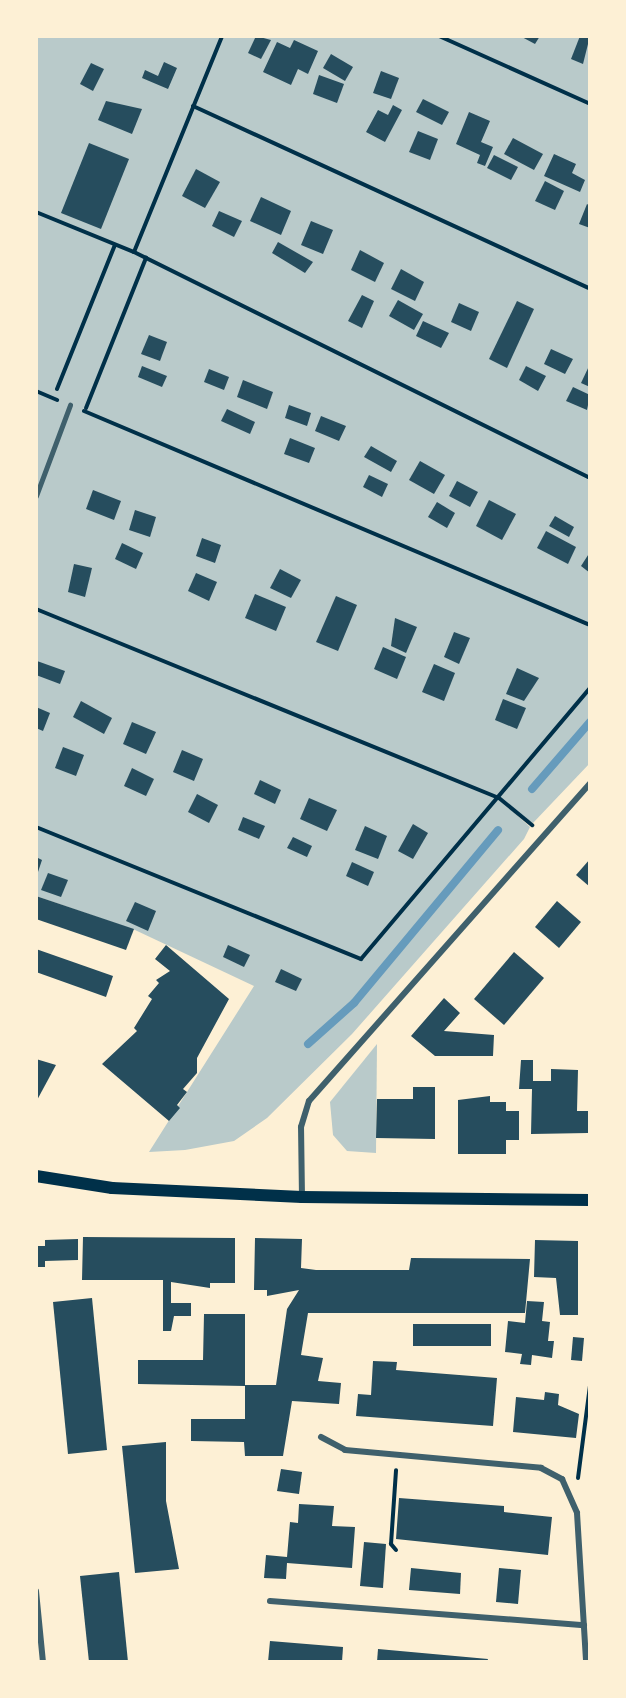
<!DOCTYPE html>
<html>
<head>
<meta charset="utf-8">
<style>
	body { margin:0 }
	#map { position:relative; width:626px; height:1698px; overflow:hidden; background:#fdf0d5; font-family:"PT Sans",sans-serif }
	div>[style] { position:absolute }
	[style*='--x'] { left:calc(var(--x)*1px); top:calc(var(--y)*1px); width:calc(var(--w)*1px); rotate:calc(var(--a)*1deg) }
	.green>* { inset:0; background:#b9caca }
	.stream>* { height:8px; margin:-4px; padding:0 4px; transform-origin:4px; border-radius:4px; background:#669bbc }
	.building>* { inset:0; background:#264d5e }
	.path>* { height:4px; margin:-2px; padding:0 2px; transform-origin:2px; border-radius:2px; background:#003049 }
	.service>* { height:4.5px; margin:-2.25px; padding:0 2.25px; transform-origin:2.25px; border-radius:2.25px; background:#3f606c }
	.minor>* { height:6px; margin:-3px; padding:0 3px; transform-origin:3px; border-radius:3px; background:#3f606c }
	.secondary>* { height:12px; margin:-6px; padding:0 6px; transform-origin:6px; border-radius:6px; background:#003049 }
	span { translate:-50% -50%; white-space:nowrap; text-align:center; line-height:1.15; -webkit-text-stroke:4.5px #fdf0d5; paint-order:stroke }
	.frame { position:absolute; inset:0; border:38px solid #fdf0d5; pointer-events:none }
</style>
</head>
<body>
<div id="map">
	<div class="green">
		<i style="clip-path:polygon(36px 36px,590px 36px,590px 763px,533px 823px,502px 802px,530px 827px,524px 839px,352px 1034px,267px 1118px,234px 1141px,185px 1150px,149px 1152px,254px 986px,135px 930px,36px 896px)"></i>
		<i style="clip-path:polygon(377px 1044px,376px 1153px,347px 1151px,333px 1135px,330px 1102px)"></i>
	</div>
	<div class="stream">
		<i style="--x:532;--y:789;--w:89;--a:-49.1"></i>
		<i style="--x:308;--y:1044;--w:62;--a:-41.7"></i>
		<i style="--x:354;--y:1003;--w:225;--a:-50.2"></i>
	</div>
	<div class="building">
		<i style="clip-path:polygon(256px 36px,271px 40px,261px 59px,248px 53px)"></i>
		<i style="clip-path:polygon(520px 36px,540px 36px,535px 44px)"></i>
		<i style="clip-path:polygon(580px 36px,590px 36px,583px 64px,571px 59px)"></i>
		<i style="clip-path:polygon(294px 40px,318px 51px,308px 74px,298px 69px,291px 85px,263px 72px,277px 42px,290px 48px)"></i>
		<i style="clip-path:polygon(331px 54px,353px 67px,345px 81px,323px 68px)"></i>
		<i style="clip-path:polygon(164px 62px,177px 68px,168px 89px,142px 78px,145px 70px,158px 76px)"></i>
		<i style="clip-path:polygon(91px 63px,104px 69px,93px 91px,80px 84px)"></i>
		<i style="clip-path:polygon(381px 71px,399px 78px,391px 99px,373px 93px)"></i>
		<i style="clip-path:polygon(319px 75px,344px 84px,337px 103px,313px 94px)"></i>
		<i style="clip-path:polygon(423px 99px,449px 112px,442px 125px,416px 112px)"></i>
		<i style="clip-path:polygon(106px 101px,142px 109px,132px 134px,98px 120px)"></i>
		<i style="clip-path:polygon(393px 105px,402px 110px,385px 142px,366px 132px,378px 110px,388px 115px)"></i>
		<i style="clip-path:polygon(469px 112px,490px 121px,481px 142px,493px 147px,485px 166px,477px 163px,480px 155px,456px 144px)"></i>
		<i style="clip-path:polygon(418px 131px,438px 139px,430px 160px,409px 152px)"></i>
		<i style="clip-path:polygon(513px 138px,543px 154px,534px 170px,504px 154px)"></i>
		<i style="clip-path:polygon(89px 143px,129px 159px,101px 229px,61px 213px)"></i>
		<i style="clip-path:polygon(554px 154px,576px 164px,572px 173px,585px 180px,580px 192px,544px 176px)"></i>
		<i style="clip-path:polygon(494px 155px,518px 167px,511px 180px,487px 168px)"></i>
		<i style="clip-path:polygon(196px 169px,220px 182px,205px 208px,182px 196px)"></i>
		<i style="clip-path:polygon(545px 181px,564px 191px,555px 210px,535px 201px)"></i>
		<i style="clip-path:polygon(261px 197px,291px 211px,281px 235px,250px 221px)"></i>
		<i style="clip-path:polygon(587px 204px,590px 206px,590px 228px,579px 224px)"></i>
		<i style="clip-path:polygon(219px 211px,242px 221px,234px 237px,212px 226px)"></i>
		<i style="clip-path:polygon(311px 221px,333px 230px,323px 254px,301px 245px)"></i>
		<i style="clip-path:polygon(278px 242px,313px 262px,305px 273px,272px 253px)"></i>
		<i style="clip-path:polygon(360px 250px,384px 263px,375px 282px,351px 270px)"></i>
		<i style="clip-path:polygon(401px 269px,424px 282px,415px 301px,391px 289px)"></i>
		<i style="clip-path:polygon(362px 295px,374px 301px,362px 328px,348px 321px)"></i>
		<i style="clip-path:polygon(398px 300px,423px 314px,414px 330px,389px 316px)"></i>
		<i style="clip-path:polygon(517px 301px,534px 309px,507px 368px,489px 359px)"></i>
		<i style="clip-path:polygon(459px 303px,479px 312px,471px 331px,451px 322px)"></i>
		<i style="clip-path:polygon(423px 321px,449px 333px,441px 348px,416px 336px)"></i>
		<i style="clip-path:polygon(149px 335px,167px 342px,160px 361px,141px 354px)"></i>
		<i style="clip-path:polygon(551px 349px,573px 359px,565px 374px,544px 364px)"></i>
		<i style="clip-path:polygon(590px 364px,590px 387px,581px 383px)"></i>
		<i style="clip-path:polygon(142px 366px,167px 376px,162px 387px,138px 377px)"></i>
		<i style="clip-path:polygon(526px 366px,546px 376px,538px 391px,519px 380px)"></i>
		<i style="clip-path:polygon(209px 369px,229px 377px,224px 390px,204px 382px)"></i>
		<i style="clip-path:polygon(243px 380px,273px 392px,267px 409px,237px 397px)"></i>
		<i style="clip-path:polygon(573px 387px,590px 395px,587px 410px,566px 401px)"></i>
		<i style="clip-path:polygon(289px 405px,311px 413px,307px 426px,285px 418px)"></i>
		<i style="clip-path:polygon(227px 409px,255px 422px,250px 434px,221px 421px)"></i>
		<i style="clip-path:polygon(321px 416px,346px 426px,339px 441px,315px 431px)"></i>
		<i style="clip-path:polygon(290px 438px,315px 448px,309px 463px,284px 454px)"></i>
		<i style="clip-path:polygon(371px 446px,397px 461px,391px 472px,364px 457px)"></i>
		<i style="clip-path:polygon(420px 461px,445px 475px,434px 494px,409px 480px)"></i>
		<i style="clip-path:polygon(369px 475px,388px 484px,382px 497px,363px 487px)"></i>
		<i style="clip-path:polygon(457px 481px,478px 492px,470px 507px,449px 496px)"></i>
		<i style="clip-path:polygon(93px 490px,121px 501px,114px 520px,86px 509px)"></i>
		<i style="clip-path:polygon(489px 500px,516px 514px,502px 540px,476px 526px)"></i>
		<i style="clip-path:polygon(437px 502px,455px 513px,447px 528px,428px 517px)"></i>
		<i style="clip-path:polygon(135px 510px,156px 517px,150px 537px,129px 530px)"></i>
		<i style="clip-path:polygon(555px 516px,574px 527px,569px 537px,549px 526px)"></i>
		<i style="clip-path:polygon(546px 531px,576px 547px,568px 564px,537px 548px)"></i>
		<i style="clip-path:polygon(202px 538px,221px 545px,215px 563px,196px 556px)"></i>
		<i style="clip-path:polygon(122px 543px,143px 553px,136px 569px,115px 559px)"></i>
		<i style="clip-path:polygon(590px 552px,590px 573px,581px 566px)"></i>
		<i style="clip-path:polygon(74px 564px,92px 568px,85px 597px,68px 592px)"></i>
		<i style="clip-path:polygon(280px 569px,301px 580px,291px 598px,270px 588px)"></i>
		<i style="clip-path:polygon(196px 573px,217px 582px,209px 601px,188px 591px)"></i>
		<i style="clip-path:polygon(255px 594px,286px 607px,276px 631px,245px 618px)"></i>
		<i style="clip-path:polygon(336px 596px,357px 605px,338px 651px,316px 642px)"></i>
		<i style="clip-path:polygon(395px 618px,417px 627px,406px 653px,391px 646px)"></i>
		<i style="clip-path:polygon(454px 632px,470px 638px,459px 664px,444px 657px)"></i>
		<i style="clip-path:polygon(383px 647px,406px 657px,397px 679px,374px 669px)"></i>
		<i style="clip-path:polygon(37px 661px,65px 671px,60px 684px,36px 675px)"></i>
		<i style="clip-path:polygon(434px 664px,455px 673px,444px 701px,422px 692px)"></i>
		<i style="clip-path:polygon(517px 668px,539px 678px,524px 701px,506px 694px)"></i>
		<i style="clip-path:polygon(503px 699px,526px 708px,517px 729px,495px 720px)"></i>
		<i style="clip-path:polygon(81px 701px,112px 718px,104px 734px,73px 717px)"></i>
		<i style="clip-path:polygon(36px 707px,50px 713px,43px 731px,36px 728px)"></i>
		<i style="clip-path:polygon(132px 722px,156px 732px,146px 754px,123px 744px)"></i>
		<i style="clip-path:polygon(63px 747px,84px 755px,76px 776px,55px 768px)"></i>
		<i style="clip-path:polygon(182px 750px,203px 759px,194px 781px,173px 772px)"></i>
		<i style="clip-path:polygon(132px 768px,154px 779px,146px 796px,124px 786px)"></i>
		<i style="clip-path:polygon(260px 780px,281px 790px,275px 804px,254px 794px)"></i>
		<i style="clip-path:polygon(197px 794px,218px 805px,209px 823px,188px 812px)"></i>
		<i style="clip-path:polygon(309px 798px,337px 810px,327px 831px,300px 819px)"></i>
		<i style="clip-path:polygon(243px 817px,265px 826px,259px 839px,238px 830px)"></i>
		<i style="clip-path:polygon(413px 824px,428px 833px,413px 859px,398px 851px)"></i>
		<i style="clip-path:polygon(365px 826px,387px 836px,378px 859px,355px 850px)"></i>
		<i style="clip-path:polygon(293px 837px,312px 846px,307px 857px,287px 848px)"></i>
		<i style="clip-path:polygon(36px 857px,42px 860px,36px 878px)"></i>
		<i style="clip-path:polygon(590px 859px,590px 887px,576px 875px)"></i>
		<i style="clip-path:polygon(352px 862px,374px 872px,368px 886px,346px 876px)"></i>
		<i style="clip-path:polygon(48px 873px,68px 880px,61px 897px,41px 890px)"></i>
		<i style="clip-path:polygon(36px 896px,134px 929px,126px 950px,36px 919px)"></i>
		<i style="clip-path:polygon(557px 901px,581px 922px,559px 948px,535px 927px)"></i>
		<i style="clip-path:polygon(135px 902px,156px 911px,148px 931px,126px 921px)"></i>
		<i style="clip-path:polygon(166px 945px,229px 999px,197px 1058px,197px 1073px,183px 1089px,187px 1092px,177px 1105px,180px 1108px,169px 1121px,102px 1064px,137px 1031px,134px 1028px,152px 999px,148px 996px,159px 983px,156px 980px,170px 971px,155px 959px)"></i>
		<i style="clip-path:polygon(228px 945px,250px 955px,244px 967px,223px 957px)"></i>
		<i style="clip-path:polygon(36px 949px,113px 976px,106px 997px,36px 972px)"></i>
		<i style="clip-path:polygon(514px 952px,544px 978px,504px 1025px,474px 999px)"></i>
		<i style="clip-path:polygon(281px 969px,302px 979px,296px 991px,275px 982px)"></i>
		<i style="clip-path:polygon(444px 998px,460px 1013px,444px 1031px,494px 1035px,493px 1056px,435px 1056px,411px 1036px)"></i>
		<i style="clip-path:polygon(36px 1059px,56px 1065px,36px 1102px)"></i>
		<i style="clip-path:polygon(521px 1060px,533px 1060px,533px 1081px,551px 1081px,551px 1069px,578px 1070px,577px 1111px,589px 1111px,588px 1133px,531px 1134px,532px 1089px,519px 1089px)"></i>
		<i style="clip-path:polygon(413px 1087px,435px 1087px,435px 1139px,376px 1138px,377px 1099px,413px 1099px)"></i>
		<i style="clip-path:polygon(490px 1096px,490px 1102px,506px 1102px,506px 1111px,519px 1111px,519px 1140px,506px 1140px,506px 1154px,458px 1154px,458px 1100px)"></i>
		<i style="clip-path:polygon(83px 1237px,235px 1238px,235px 1283px,210px 1283px,210px 1288px,171px 1282px,171px 1303px,191px 1303px,191px 1316px,174px 1316px,171px 1331px,163px 1331px,163px 1280px,82px 1280px)"></i>
		<i style="clip-path:polygon(255px 1238px,302px 1239px,301px 1268px,316px 1270px,409px 1270px,411px 1258px,530px 1259px,525px 1313px,308px 1313px,301px 1355px,323px 1358px,318px 1381px,341px 1383px,339px 1404px,292px 1401px,283px 1456px,245px 1456px,244px 1442px,191px 1441px,191px 1419px,245px 1419px,245px 1385px,276px 1385px,287px 1309px,299px 1290px,267px 1296px,267px 1290px,254px 1290px)"></i>
		<i style="clip-path:polygon(78px 1239px,78px 1260px,45px 1261px,45px 1267px,36px 1267px,36px 1246px,45px 1246px,45px 1240px)"></i>
		<i style="clip-path:polygon(535px 1240px,578px 1241px,578px 1315px,560px 1315px,556px 1278px,534px 1277px)"></i>
		<i style="clip-path:polygon(92px 1298px,107px 1450px,68px 1454px,53px 1302px)"></i>
		<i style="clip-path:polygon(527px 1301px,544px 1302px,542px 1321px,550px 1322px,548px 1341px,554px 1341px,552px 1358px,532px 1355px,531px 1365px,520px 1364px,522px 1354px,505px 1352px,508px 1321px,525px 1323px)"></i>
		<i style="clip-path:polygon(204px 1314px,245px 1314px,245px 1386px,138px 1384px,138px 1360px,203px 1360px)"></i>
		<i style="clip-path:polygon(413px 1324px,491px 1324px,491px 1346px,413px 1346px)"></i>
		<i style="clip-path:polygon(573px 1337px,584px 1338px,582px 1361px,571px 1360px)"></i>
		<i style="clip-path:polygon(373px 1361px,397px 1362px,396px 1370px,497px 1378px,493px 1426px,356px 1416px,358px 1394px,371px 1395px)"></i>
		<i style="clip-path:polygon(545px 1392px,559px 1394px,558px 1405px,579px 1414px,576px 1438px,513px 1432px,516px 1397px,544px 1400px)"></i>
		<i style="clip-path:polygon(166px 1442px,166px 1501px,179px 1569px,135px 1573px,122px 1446px)"></i>
		<i style="clip-path:polygon(281px 1469px,302px 1472px,299px 1494px,277px 1491px)"></i>
		<i style="clip-path:polygon(399px 1498px,504px 1506px,504px 1512px,552px 1517px,548px 1555px,396px 1539px)"></i>
		<i style="clip-path:polygon(299px 1504px,334px 1506px,332px 1526px,355px 1527px,352px 1568px,287px 1563px,286px 1579px,264px 1578px,266px 1555px,287px 1557px,290px 1522px,298px 1523px)"></i>
		<i style="clip-path:polygon(364px 1542px,386px 1544px,383px 1588px,360px 1586px)"></i>
		<i style="clip-path:polygon(411px 1568px,461px 1573px,460px 1594px,409px 1590px)"></i>
		<i style="clip-path:polygon(499px 1568px,521px 1570px,518px 1604px,496px 1602px)"></i>
		<i style="clip-path:polygon(119px 1572px,128px 1662px,89px 1662px,80px 1576px)"></i>
		<i style="clip-path:polygon(270px 1641px,343px 1647px,342px 1662px,268px 1662px)"></i>
		<i style="clip-path:polygon(378px 1649px,488px 1659px,487px 1662px,377px 1662px)"></i>
	</div>
	<div class="path">
		<i style="--x:439;--y:36;--w:166;--a:24.2"></i>
		<i style="--x:193;--y:106;--w:437;--a:24.7"></i>
		<i style="--x:36;--y:212;--w:106;--a:22.2"></i>
		<i style="--x:134;--y:252;--w:509;--a:26.36"></i>
		<i style="--x:134;--y:252;--w:233;--a:-67.8"></i>
		<i style="--x:57;--y:389;--w:155;--a:-68.1"></i>
		<i style="--x:36;--y:391;--w:23;--a:23"></i>
		<i style="--x:86;--y:408;--w:162;--a:-68.2"></i>
		<i style="--x:84;--y:411;--w:549;--a:22.92"></i>
		<i style="--x:36;--y:609;--w:500;--a:22.21"></i>
		<i style="--x:499;--y:798;--w:43;--a:39.3"></i>
		<i style="--x:36;--y:827;--w:351;--a:22.1"></i>
		<i style="--x:361;--y:959;--w:355;--a:-49.8"></i>
		<i style="--x:578;--y:1478;--w:93;--a:-82.6"></i>
		<i style="--x:396;--y:1550;--w:8;--a:-130"></i>
		<i style="--x:391;--y:1544;--w:74;--a:-86.1"></i>
	</div>
	<div class="service">
		<i style="--x:36;--y:496;--w:97;--a:-69.5"></i>
	</div>
	<div class="minor">
		<i style="--x:302;--y:1197;--w:70;--a:-90.8"></i>
		<i style="--x:301;--y:1127;--w:27;--a:-73"></i>
		<i style="--x:309;--y:1101;--w:424;--a:-48.5"></i>
		<i style="--x:321;--y:1437;--w:27;--a:28"></i>
		<i style="--x:345;--y:1450;--w:197;--a:5.2"></i>
		<i style="--x:541;--y:1468;--w:24;--a:28"></i>
		<i style="--x:562;--y:1479;--w:37;--a:66"></i>
		<i style="--x:577;--y:1513;--w:149;--a:86.5"></i>
		<i style="--x:36;--y:1591;--w:71;--a:84.4"></i>
		<i style="--x:270;--y:1601;--w:315;--a:4.4"></i>
	</div>
	<div class="secondary">
		<i style="--x:36;--y:1176;--w:77;--a:9"></i>
		<i style="--x:112;--y:1188;--w:190;--a:2.7"></i>
		<i style="--x:302;--y:1197;--w:288;--a:0.6"></i>
	</div>
	<div class="frame"></div>
</div>
</body>
</html>
